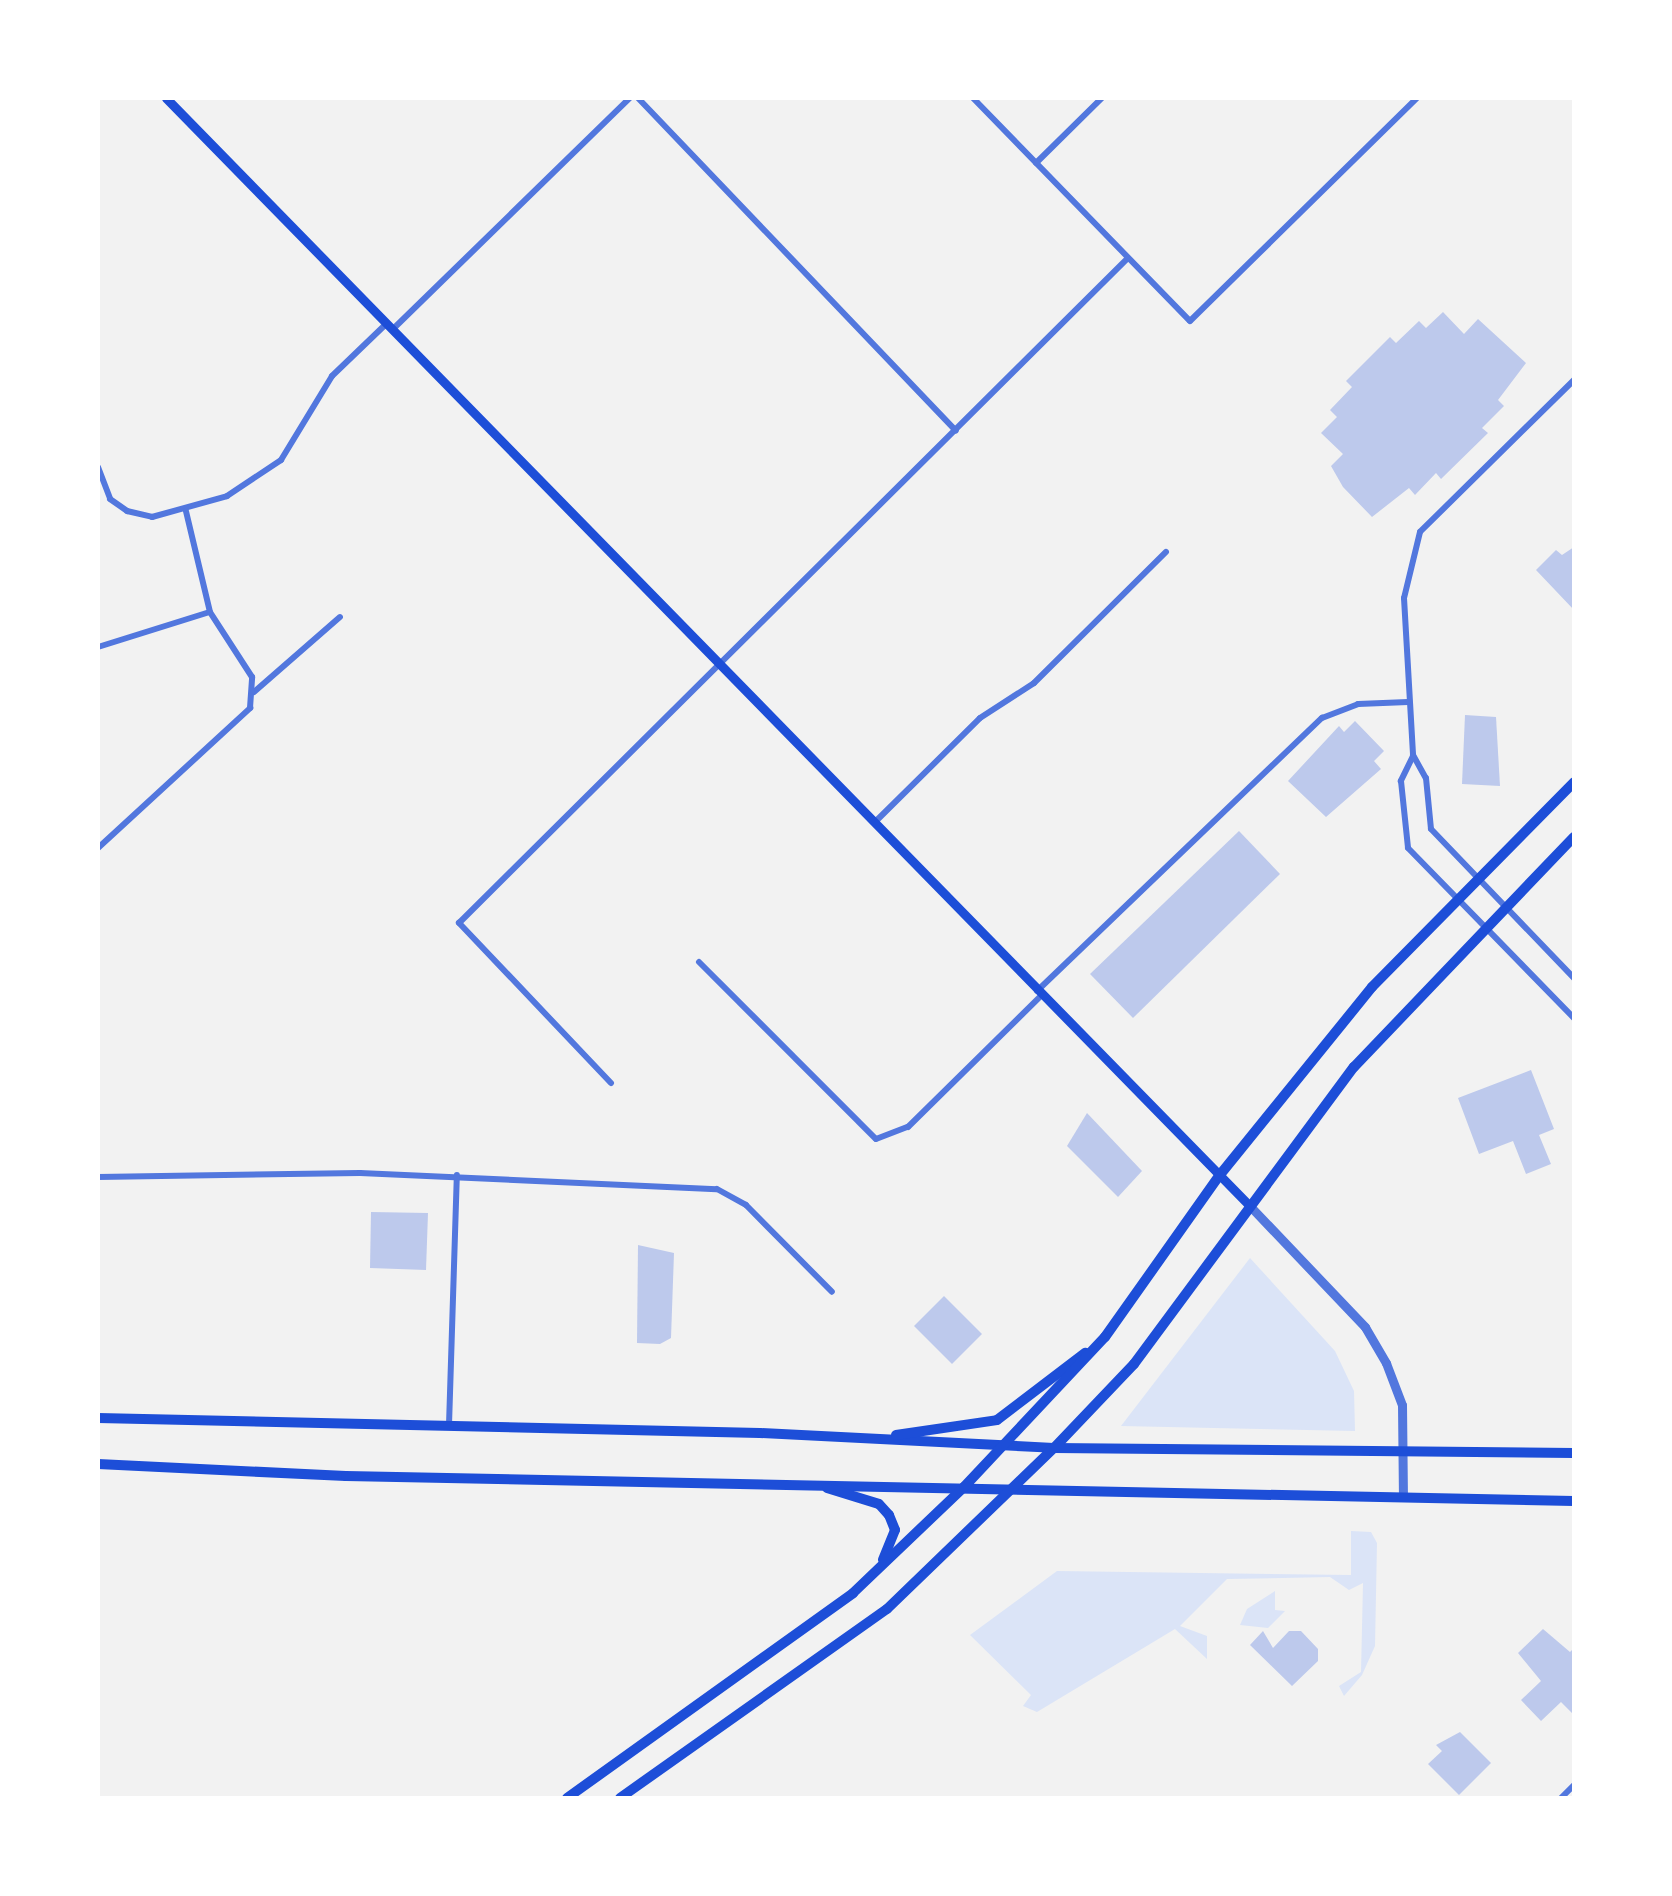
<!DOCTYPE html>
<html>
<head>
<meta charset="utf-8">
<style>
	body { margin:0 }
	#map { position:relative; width:1672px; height:1896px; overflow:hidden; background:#f2f2f2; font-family:Mulish,sans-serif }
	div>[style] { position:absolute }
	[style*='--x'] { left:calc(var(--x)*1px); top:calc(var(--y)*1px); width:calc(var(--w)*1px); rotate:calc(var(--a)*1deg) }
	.green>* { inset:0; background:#dbe4f7 }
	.building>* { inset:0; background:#bdc9ec }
	.minor>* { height:6px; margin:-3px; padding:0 3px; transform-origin:3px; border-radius:3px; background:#5277de }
	.tertiary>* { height:9px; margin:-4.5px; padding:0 4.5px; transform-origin:4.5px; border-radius:4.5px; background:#5277de }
	.secondary>* { height:9px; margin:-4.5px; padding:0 4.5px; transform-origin:4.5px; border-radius:4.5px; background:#1d4ed8 }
	.primary>* { height:10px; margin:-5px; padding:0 5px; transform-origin:5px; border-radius:5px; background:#1d4ed8 }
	span { translate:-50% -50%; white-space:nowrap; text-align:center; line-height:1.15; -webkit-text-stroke:8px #fff; paint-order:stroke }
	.frame { position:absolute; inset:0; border:100px solid #fff; pointer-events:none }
</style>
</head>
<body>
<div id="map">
	<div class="green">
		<i style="clip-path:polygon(1250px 1258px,1335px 1351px,1354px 1391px,1355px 1431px,1121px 1426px)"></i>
		<i style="clip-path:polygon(1351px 1531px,1371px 1532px,1377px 1543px,1375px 1646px,1362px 1675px,1344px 1696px,1339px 1686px,1361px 1672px,1363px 1583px,1349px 1590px,1330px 1577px,1227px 1579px,1180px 1626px,1207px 1636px,1207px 1659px,1175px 1629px,1037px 1712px,1023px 1706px,1031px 1695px,970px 1635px,1057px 1571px,1351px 1575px)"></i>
		<i style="clip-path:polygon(1275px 1591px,1275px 1610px,1285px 1611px,1268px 1628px,1240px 1625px,1247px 1609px)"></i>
	</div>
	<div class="building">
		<i style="clip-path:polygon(1443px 312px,1464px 334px,1478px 319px,1526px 363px,1498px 400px,1504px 406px,1482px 428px,1488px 433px,1441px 479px,1436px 473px,1415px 495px,1409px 488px,1372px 517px,1343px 487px,1331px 466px,1343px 454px,1321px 433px,1337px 417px,1330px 410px,1352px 387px,1346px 381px,1390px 337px,1396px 343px,1419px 321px,1426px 328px)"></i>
		<i style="clip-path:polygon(1574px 547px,1574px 610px,1536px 570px,1556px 550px,1562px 555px)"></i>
		<i style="clip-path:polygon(1465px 715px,1496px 717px,1500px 786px,1462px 784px)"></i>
		<i style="clip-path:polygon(1355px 721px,1384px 751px,1374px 761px,1381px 769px,1326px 817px,1288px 781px,1339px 726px,1344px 732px)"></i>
		<i style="clip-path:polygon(1239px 831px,1280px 874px,1133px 1018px,1090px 974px)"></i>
		<i style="clip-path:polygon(1531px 1070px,1554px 1129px,1539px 1135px,1551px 1164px,1526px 1174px,1513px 1141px,1479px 1154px,1458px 1098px)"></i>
		<i style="clip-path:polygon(1087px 1113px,1142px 1171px,1118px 1197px,1067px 1146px)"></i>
		<i style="clip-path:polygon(371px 1212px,428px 1213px,426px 1270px,370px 1268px)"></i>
		<i style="clip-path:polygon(638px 1245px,674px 1253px,671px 1338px,660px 1344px,637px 1343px)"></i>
		<i style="clip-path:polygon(944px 1296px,982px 1334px,952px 1364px,914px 1326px)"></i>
		<i style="clip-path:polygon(1543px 1629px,1570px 1652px,1574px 1648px,1574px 1715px,1561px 1702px,1541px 1721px,1521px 1700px,1541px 1681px,1518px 1653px)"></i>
		<i style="clip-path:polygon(1263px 1631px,1273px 1648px,1289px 1631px,1301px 1631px,1318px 1649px,1318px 1661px,1292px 1686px,1250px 1645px)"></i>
		<i style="clip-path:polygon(1460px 1732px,1491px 1763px,1459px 1795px,1428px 1764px,1442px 1751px,1436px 1745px)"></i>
	</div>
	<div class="minor">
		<i style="--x:638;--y:98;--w:460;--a:46.3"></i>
		<i style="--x:973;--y:98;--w:311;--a:45.8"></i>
		<i style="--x:1190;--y:321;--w:318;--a:-44.5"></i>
		<i style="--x:1036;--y:163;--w:93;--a:-44.6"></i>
		<i style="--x:392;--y:330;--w:332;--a:-44.3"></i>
		<i style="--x:1574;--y:380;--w:216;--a:135.4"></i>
		<i style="--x:1420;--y:532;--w:68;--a:103.6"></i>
		<i style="--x:1404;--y:598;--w:157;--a:86.7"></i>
		<i style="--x:1413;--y:755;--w:26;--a:61"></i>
		<i style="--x:1426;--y:778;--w:51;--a:84.4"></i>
		<i style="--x:1431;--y:829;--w:207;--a:46.2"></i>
		<i style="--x:98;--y:467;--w:34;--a:69"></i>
		<i style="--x:110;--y:499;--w:21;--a:35"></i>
		<i style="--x:127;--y:511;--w:26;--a:13"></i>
		<i style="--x:152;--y:517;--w:78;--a:-15.6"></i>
		<i style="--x:227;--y:496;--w:65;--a:-33.7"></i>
		<i style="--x:281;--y:460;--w:98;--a:-58.7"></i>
		<i style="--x:332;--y:376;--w:75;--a:-43.9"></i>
		<i style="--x:98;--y:647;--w:117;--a:-17.4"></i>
		<i style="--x:254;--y:692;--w:114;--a:-41.1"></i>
		<i style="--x:1413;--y:756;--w:28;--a:116"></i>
		<i style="--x:1401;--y:781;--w:67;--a:84"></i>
		<i style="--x:1408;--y:848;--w:238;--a:45.7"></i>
		<i style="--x:874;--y:823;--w:149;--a:-44.7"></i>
		<i style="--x:980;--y:718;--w:64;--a:-32.9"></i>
		<i style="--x:1034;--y:683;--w:186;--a:-44.8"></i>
		<i style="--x:98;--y:848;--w:207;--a:-42.6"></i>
		<i style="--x:250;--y:708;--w:31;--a:-86"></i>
		<i style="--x:252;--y:677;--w:77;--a:-122.9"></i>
		<i style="--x:210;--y:612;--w:104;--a:-103.4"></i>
		<i style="--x:699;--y:962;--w:250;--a:45"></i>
		<i style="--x:876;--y:1139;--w:34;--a:-21"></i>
		<i style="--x:908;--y:1127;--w:187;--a:-44.6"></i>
		<i style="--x:1037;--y:991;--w:395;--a:-43.8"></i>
		<i style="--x:1322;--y:718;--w:39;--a:-21"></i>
		<i style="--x:1358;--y:704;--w:50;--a:-2.3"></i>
		<i style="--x:611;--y:1083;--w:221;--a:-133.5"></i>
		<i style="--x:459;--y:923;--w:943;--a:-44.83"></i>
		<i style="--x:98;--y:1177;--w:262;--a:-0.9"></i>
		<i style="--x:360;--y:1173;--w:357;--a:2.6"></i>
		<i style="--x:717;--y:1189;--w:33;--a:29"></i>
		<i style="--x:746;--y:1205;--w:122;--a:45.3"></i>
		<i style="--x:449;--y:1425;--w:250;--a:-88.2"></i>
		<i style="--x:1561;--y:1798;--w:18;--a:-45"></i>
	</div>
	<div class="tertiary">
		<i style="--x:1248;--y:1204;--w:170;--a:46.4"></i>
		<i style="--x:1365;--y:1327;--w:42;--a:59.7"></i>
		<i style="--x:1386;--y:1363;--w:45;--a:69.1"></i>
		<i style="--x:1402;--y:1405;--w:91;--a:89.4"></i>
	</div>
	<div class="secondary">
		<i style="--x:166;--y:98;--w:1547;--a:45.63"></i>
	</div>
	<div class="primary">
		<i style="--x:98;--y:1418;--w:662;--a:1.3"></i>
		<i style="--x:760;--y:1433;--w:294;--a:2.9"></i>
		<i style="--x:1054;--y:1448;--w:520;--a:0.55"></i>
		<i style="--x:896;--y:1435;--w:102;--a:-8.4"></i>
		<i style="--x:997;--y:1420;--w:111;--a:-37.3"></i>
		<i style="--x:98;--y:1464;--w:248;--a:2.8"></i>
		<i style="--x:346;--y:1476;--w:1228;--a:1.17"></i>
		<i style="--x:827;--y:1488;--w:54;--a:17.1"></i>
		<i style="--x:879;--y:1504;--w:15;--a:48"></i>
		<i style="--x:889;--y:1515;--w:16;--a:68"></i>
		<i style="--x:895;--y:1530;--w:32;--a:112"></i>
		<i style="--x:567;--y:1798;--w:352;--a:-35.6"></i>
		<i style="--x:853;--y:1593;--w:153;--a:-43.7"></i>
		<i style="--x:964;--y:1487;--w:206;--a:-46.8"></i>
		<i style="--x:1105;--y:1337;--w:197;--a:-54.7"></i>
		<i style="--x:1219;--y:1176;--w:243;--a:-51"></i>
		<i style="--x:1372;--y:987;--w:288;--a:-45.4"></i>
		<i style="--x:620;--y:1798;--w:327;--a:-35.3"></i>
		<i style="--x:887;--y:1609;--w:232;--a:-44"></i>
		<i style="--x:1054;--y:1448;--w:116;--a:-46.4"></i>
		<i style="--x:1134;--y:1364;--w:370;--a:-53.5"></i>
		<i style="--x:1354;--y:1067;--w:318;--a:-46.3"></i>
	</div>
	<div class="frame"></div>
</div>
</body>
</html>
